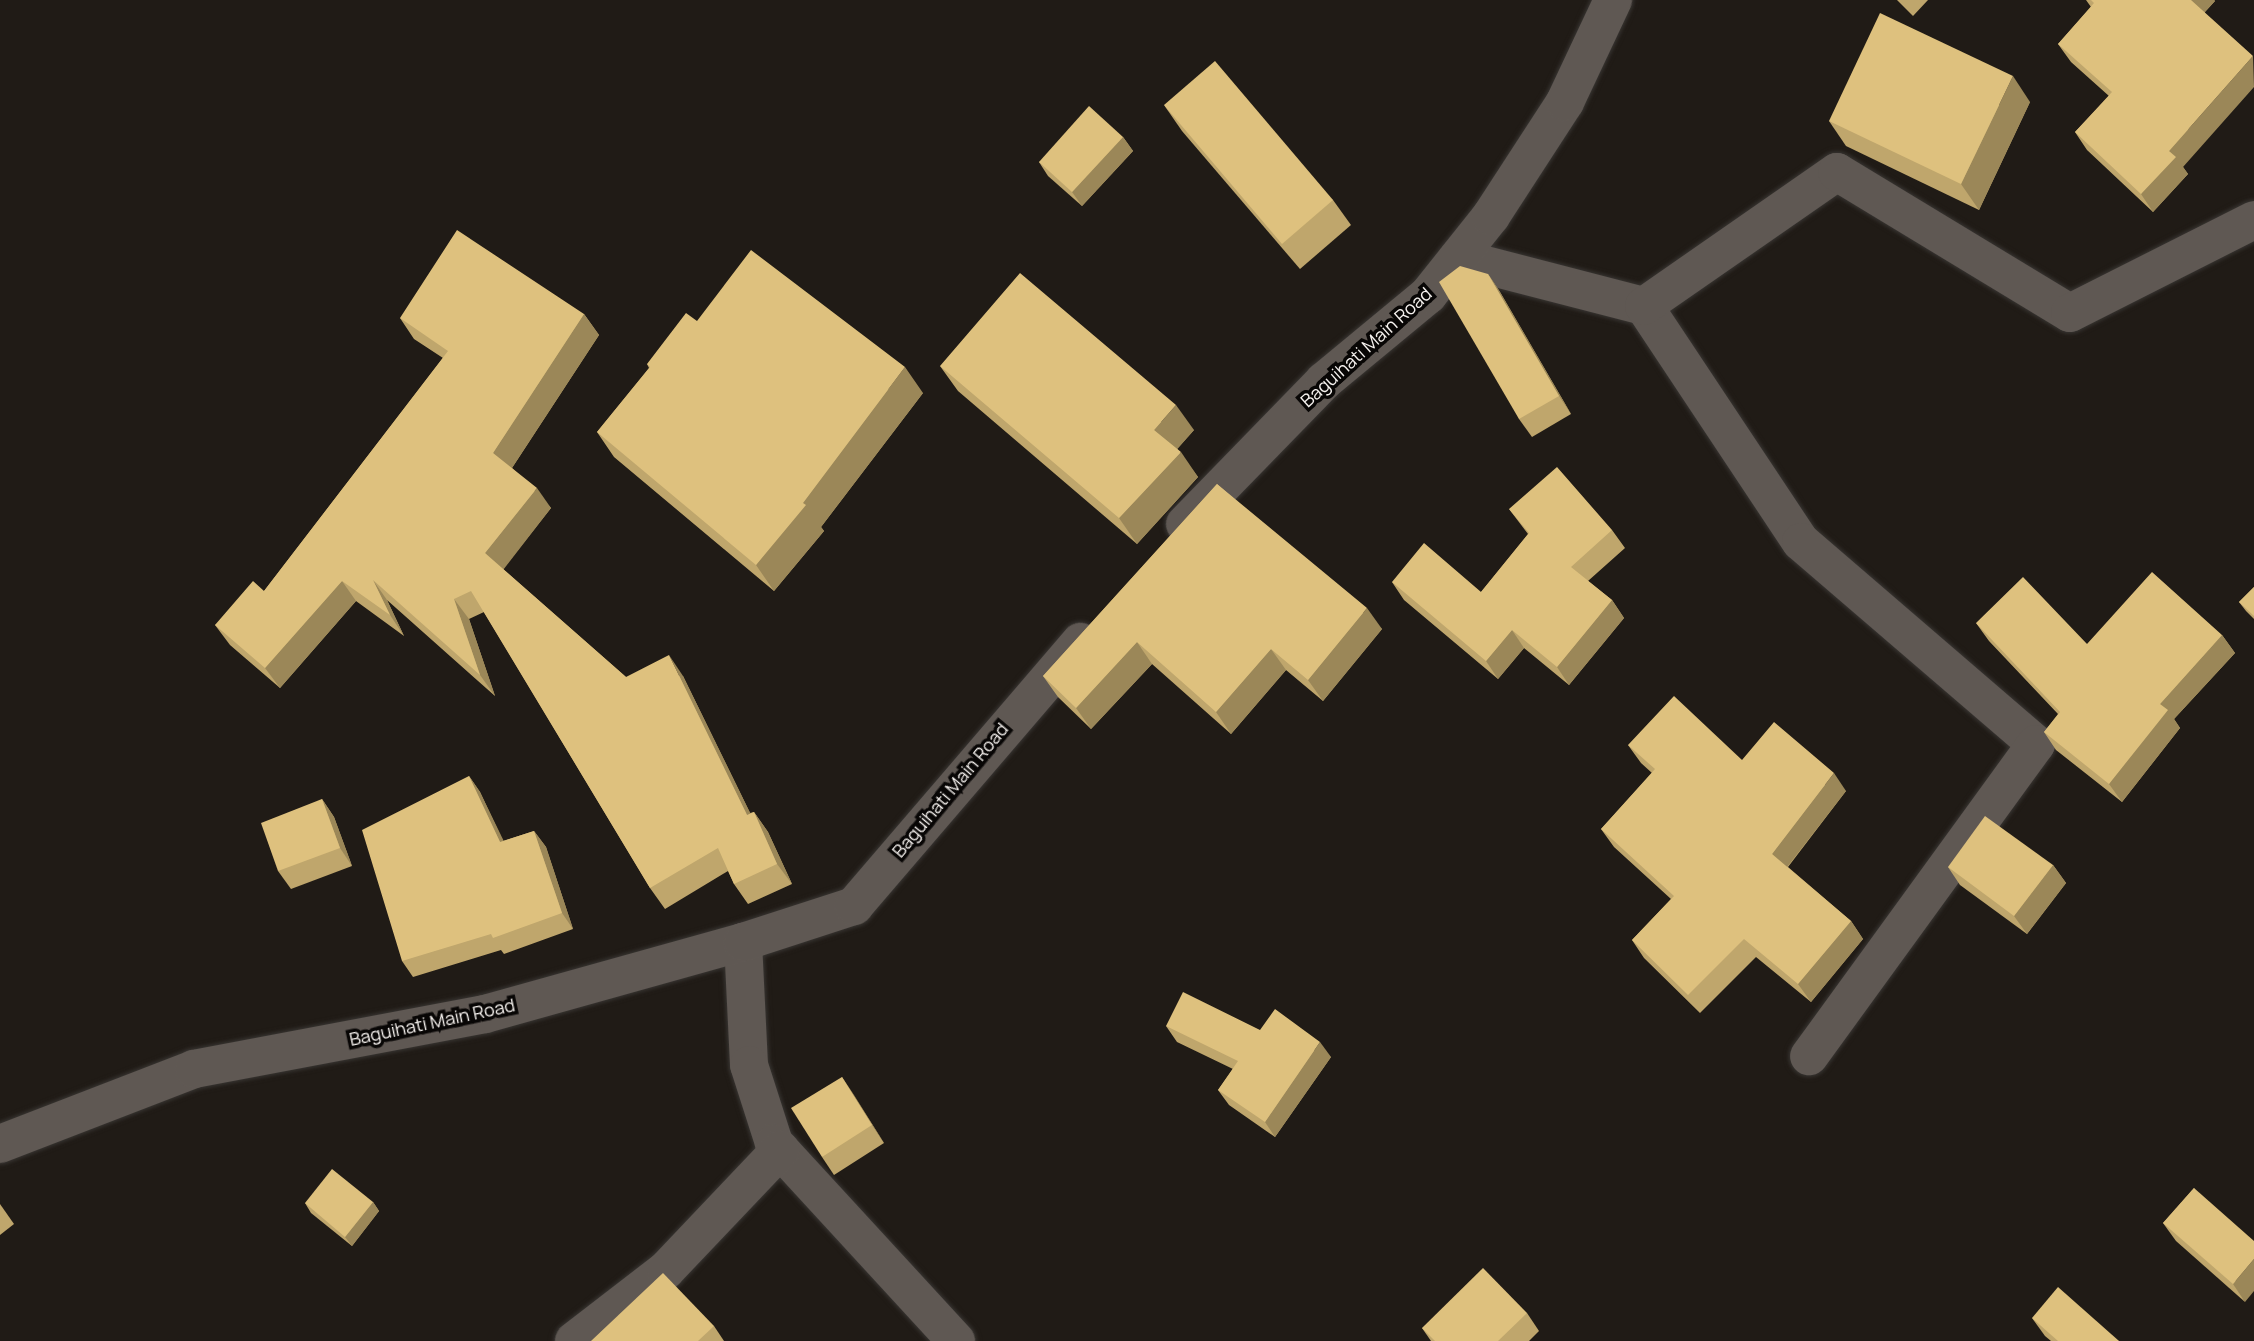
<!DOCTYPE html>
<html>
<head>
<meta charset="utf-8">
<style>
	body { margin:0 }
	#map { position:relative; width:2254px; height:1341px; overflow:hidden; background:#201b16; font-family:Manrope,sans-serif }
	div>[style] { position:absolute }
	[style*='--x'] { left:calc(var(--x)*1px); top:calc(var(--y)*1px); width:calc(var(--w)*1px); rotate:calc(var(--a)*1deg) }
	.roads { filter:drop-shadow(0 0 2px #383532) drop-shadow(0 0 2px #383532) }
	.minor>* { height:38px; margin:-19px; padding:0 19px; transform-origin:19px; border-radius:19px; background:#5f5853 }
	.tertiary>* { height:38px; margin:-19px; padding:0 19px; transform-origin:19px; border-radius:19px; background:#5f5853 }
	.wall>* { inset:0; background:#bfa66c }
	.shaded-wall>* { inset:0; background:#9b8758 }
	.building>* { inset:0; background:#dec17e }
	span { translate:-50% -50%; white-space:nowrap; text-align:center; line-height:1.15; -webkit-text-stroke:7px #080605; paint-order:stroke }
	.street-label { font-size:18px; color:#f6f2ef }
</style>
</head>
<body>
<div id="map">
	<div class="roads">
		<div class="minor">
			<i style="--x:1458;--y:258;--w:192;--a:14.5"></i>
			<i style="--x:1644;--y:306;--w:283;--a:56.4"></i>
			<i style="--x:1801;--y:542;--w:310;--a:40.7"></i>
			<i style="--x:2036;--y:744;--w:386;--a:126"></i>
			<i style="--x:1644;--y:306;--w:235;--a:-34.8"></i>
			<i style="--x:1837;--y:172;--w:272;--a:31.2"></i>
			<i style="--x:2070;--y:313;--w:206;--a:-26.8"></i>
			<i style="--x:743;--y:942;--w:123;--a:87.2"></i>
			<i style="--x:749;--y:1065;--w:82;--a:72.2"></i>
			<i style="--x:774;--y:1143;--w:269;--a:47.4"></i>
			<i style="--x:574;--y:1341;--w:116;--a:-37.7"></i>
			<i style="--x:666;--y:1270;--w:166;--a:-46.5"></i>
		</div>
		<div class="tertiary">
			<i style="--x:1185;--y:524;--w:199;--a:-45.8"></i>
			<i style="--x:1324;--y:381;--w:135;--a:-39.6"></i>
			<i style="--x:1428;--y:295;--w:101;--a:-51.4"></i>
			<i style="--x:1491;--y:216;--w:136;--a:-57"></i>
			<i style="--x:1565;--y:102;--w:113;--a:-64.8"></i>
			<i style="--x:0;--y:1144;--w:208;--a:-21.1"></i>
			<i style="--x:194;--y:1069;--w:296;--a:-10.7"></i>
			<i style="--x:485;--y:1014;--w:268;--a:-15.6"></i>
			<i style="--x:743;--y:942;--w:117;--a:-18"></i>
			<i style="--x:854;--y:906;--w:348;--a:-49.4"></i>
		</div>
	</div>
	<div class="wall">
		<i style="clip-path:polygon(1897px 0,1928px 0,1913px 16px)"></i>
		<i style="clip-path:polygon(2086px 0,2214px 0,2215px 1px,2205px 12px,2183px 167px,2188px 174px,2153px 212px,2087px 150px,2075px 132px,2109px 96px,2071px 62px,2058px 44px,2091px 7px)"></i>
		<i style="clip-path:polygon(2030px 102px,1979px 210px,1846px 146px,1829px 121px)"></i>
		<i style="clip-path:polygon(1164px 105px,1333px 200px,1351px 225px,1300px 269px,1182px 131px)"></i>
		<i style="clip-path:polygon(1123px 137px,1133px 151px,1082px 206px,1048px 176px,1039px 162px)"></i>
		<i style="clip-path:polygon(1488px 274px,1500px 292px,1571px 414px,1532px 437px,1519px 419px)"></i>
		<i style="clip-path:polygon(584px 314px,599px 335px,512px 468px,551px 508px,503px 569px,626px 677px,683px 676px,750px 813px,754px 812px,768px 832px,792px 884px,748px 904px,734px 884px,728px 871px,665px 909px,650px 888px,484px 612px,469px 619px,495px 696px,387px 600px,404px 636px,356px 601px,280px 688px,230px 645px,215px 625px,264px 591px,443px 358px,414px 339px,400px 318px)"></i>
		<i style="clip-path:polygon(647px 364px,923px 393px,821px 527px,824px 531px,774px 591px,614px 457px,597px 432px,649px 368px)"></i>
		<i style="clip-path:polygon(940px 366px,1194px 430px,1177px 449px,1198px 477px,1137px 544px,958px 391px)"></i>
		<i style="clip-path:polygon(1217px 484px,1382px 629px,1323px 701px,1286px 670px,1231px 734px,1152px 664px,1091px 729px,1058px 697px,1043px 676px)"></i>
		<i style="clip-path:polygon(1509px 509px,1612px 530px,1625px 548px,1588px 581px,1612px 600px,1624px 618px,1569px 685px,1524px 648px,1498px 679px,1404px 600px,1392px 582px,1481px 592px,1528px 534px)"></i>
		<i style="clip-path:polygon(2254px 587px,2254px 619px,2246px 611px,2239px 602px)"></i>
		<i style="clip-path:polygon(1976px 623px,2087px 644px,2222px 635px,2235px 653px,2174px 719px,2180px 728px,2122px 802px,2056px 750px,2044px 732px,2058px 714px,1989px 641px)"></i>
		<i style="clip-path:polygon(1628px 745px,1742px 760px,1846px 791px,1788px 867px,1851px 921px,1863px 939px,1811px 1002px,1756px 957px,1700px 1013px,1644px 958px,1632px 940px,1671px 899px,1614px 847px,1601px 829px,1652px 773px,1641px 763px)"></i>
		<i style="clip-path:polygon(469px 776px,480px 792px,503px 841px,534px 831px,546px 847px,573px 929px,504px 954px,501px 950px,413px 977px,402px 961px)"></i>
		<i style="clip-path:polygon(322px 799px,334px 817px,352px 866px,291px 889px,278px 871px)"></i>
		<i style="clip-path:polygon(2053px 865px,2066px 883px,2027px 934px,1960px 885px,1948px 867px)"></i>
		<i style="clip-path:polygon(1166px 1026px,1260px 1030px,1331px 1057px,1275px 1137px,1229px 1105px,1218px 1090px,1233px 1069px,1177px 1042px)"></i>
		<i style="clip-path:polygon(842px 1077px,884px 1143px,834px 1175px,822px 1157px)"></i>
		<i style="clip-path:polygon(2194px 1188px,2245px 1302px,2176px 1241px,2163px 1223px)"></i>
		<i style="clip-path:polygon(373px 1202px,379px 1211px,352px 1246px,311px 1213px,305px 1203px)"></i>
		<i style="clip-path:polygon(0 1204px,14px 1224px,0 1235px)"></i>
		<i style="clip-path:polygon(1527px 1313px,1539px 1331px,1529px 1341px,1431px 1341px,1422px 1328px)"></i>
		<i style="clip-path:polygon(2032px 1318px,2119px 1341px,2051px 1341px,2045px 1336px)"></i>
		<i style="clip-path:polygon(714px 1326px,724px 1341px,591px 1341px)"></i>
	</div>
	<div class="shaded-wall">
		<i style="clip-path:polygon(2190px 0,2214px 0,2215px 1px,2201px 16px)"></i>
		<i style="clip-path:polygon(2253px 56px,2254px 87px,2183px 167px,2188px 174px,2153px 212px,2141px 194px,2169px 151px)"></i>
		<i style="clip-path:polygon(2013px 76px,2030px 102px,1979px 210px,1961px 184px)"></i>
		<i style="clip-path:polygon(1123px 137px,1133px 151px,1082px 206px,1072px 192px)"></i>
		<i style="clip-path:polygon(1488px 274px,1500px 292px,1571px 414px,1559px 396px)"></i>
		<i style="clip-path:polygon(584px 314px,599px 335px,508px 474px,493px 453px)"></i>
		<i style="clip-path:polygon(905px 367px,923px 393px,821px 527px,824px 531px,774px 591px,756px 565px)"></i>
		<i style="clip-path:polygon(1176px 405px,1194px 430px,1172px 455px,1154px 430px)"></i>
		<i style="clip-path:polygon(1181px 452px,1198px 477px,1137px 544px,1119px 518px)"></i>
		<i style="clip-path:polygon(537px 488px,551px 508px,500px 574px,485px 553px)"></i>
		<i style="clip-path:polygon(373px 580px,387px 600px,404px 636px,390px 615px)"></i>
		<i style="clip-path:polygon(342px 581px,356px 601px,280px 688px,265px 668px)"></i>
		<i style="clip-path:polygon(454px 599px,469px 619px,495px 696px,480px 675px)"></i>
		<i style="clip-path:polygon(1612px 600px,1624px 618px,1569px 685px,1557px 667px)"></i>
		<i style="clip-path:polygon(1367px 608px,1382px 629px,1323px 701px,1308px 680px)"></i>
		<i style="clip-path:polygon(1512px 630px,1524px 648px,1498px 679px,1486px 661px)"></i>
		<i style="clip-path:polygon(2222px 635px,2235px 653px,2174px 719px,2180px 728px,2122px 802px,2109px 784px,2160px 704px)"></i>
		<i style="clip-path:polygon(1137px 642px,1152px 664px,1091px 729px,1076px 708px)"></i>
		<i style="clip-path:polygon(1271px 649px,1286px 670px,1231px 734px,1216px 712px)"></i>
		<i style="clip-path:polygon(669px 655px,683px 676px,761px 835px,747px 815px)"></i>
		<i style="clip-path:polygon(1834px 773px,1846px 791px,1784px 871px,1772px 854px)"></i>
		<i style="clip-path:polygon(469px 776px,480px 792px,512px 858px,500px 842px)"></i>
		<i style="clip-path:polygon(322px 799px,334px 817px,352px 866px,340px 848px)"></i>
		<i style="clip-path:polygon(754px 812px,768px 832px,792px 884px,777px 864px)"></i>
		<i style="clip-path:polygon(534px 831px,546px 847px,573px 929px,562px 913px)"></i>
		<i style="clip-path:polygon(2053px 865px,2066px 883px,2027px 934px,2014px 916px)"></i>
		<i style="clip-path:polygon(1851px 921px,1863px 939px,1811px 1002px,1798px 984px)"></i>
		<i style="clip-path:polygon(1320px 1042px,1331px 1057px,1275px 1137px,1265px 1122px)"></i>
		<i style="clip-path:polygon(842px 1077px,854px 1095px,884px 1143px,872px 1125px)"></i>
		<i style="clip-path:polygon(373px 1202px,379px 1211px,352px 1246px,345px 1237px)"></i>
		<i style="clip-path:polygon(2254px 1259px,2254px 1291px,2245px 1302px,2233px 1284px)"></i>
	</div>
	<div class="building">
		<i style="clip-path:polygon(2091px 0,2191px 0,2253px 56px,2169px 151px,2176px 157px,2141px 194px,2075px 132px,2112px 92px,2058px 44px,2094px 3px)"></i>
		<i style="clip-path:polygon(1880px 13px,2013px 76px,1961px 184px,1829px 121px)"></i>
		<i style="clip-path:polygon(1215px 61px,1333px 200px,1282px 244px,1164px 105px)"></i>
		<i style="clip-path:polygon(1089px 106px,1123px 137px,1072px 192px,1039px 162px)"></i>
		<i style="clip-path:polygon(457px 230px,584px 314px,493px 453px,537px 488px,485px 553px,626px 677px,669px 655px,747px 815px,754px 812px,777px 864px,734px 884px,718px 848px,650px 888px,471px 591px,454px 599px,480px 675px,373px 580px,390px 615px,342px 581px,265px 668px,215px 625px,253px 581px,264px 591px,448px 351px,400px 318px)"></i>
		<i style="clip-path:polygon(751px 250px,905px 367px,803px 503px,806px 505px,756px 565px,597px 432px,650px 367px,647px 364px,686px 313px,697px 321px)"></i>
		<i style="clip-path:polygon(1460px 266px,1488px 274px,1559px 396px,1519px 419px,1439px 282px)"></i>
		<i style="clip-path:polygon(1020px 273px,1176px 405px,1154px 430px,1181px 452px,1119px 518px,940px 366px)"></i>
		<i style="clip-path:polygon(1557px 467px,1612px 530px,1571px 567px,1612px 600px,1557px 667px,1512px 630px,1486px 661px,1392px 582px,1424px 543px,1481px 592px,1529px 533px,1509px 509px)"></i>
		<i style="clip-path:polygon(1217px 484px,1367px 608px,1308px 680px,1271px 649px,1216px 712px,1137px 642px,1076px 708px,1043px 676px)"></i>
		<i style="clip-path:polygon(2152px 572px,2222px 635px,2160px 704px,2168px 710px,2109px 784px,2044px 732px,2060px 712px,1976px 623px,2023px 577px,2087px 644px)"></i>
		<i style="clip-path:polygon(2254px 587px,2254px 616px,2239px 602px)"></i>
		<i style="clip-path:polygon(1674px 696px,1742px 760px,1774px 722px,1834px 773px,1772px 854px,1851px 921px,1798px 984px,1744px 939px,1688px 995px,1632px 940px,1674px 896px,1601px 829px,1655px 769px,1628px 745px)"></i>
		<i style="clip-path:polygon(469px 776px,500px 842px,534px 831px,562px 913px,493px 938px,491px 934px,402px 961px,362px 830px)"></i>
		<i style="clip-path:polygon(322px 799px,340px 848px,278px 871px,261px 823px)"></i>
		<i style="clip-path:polygon(1985px 816px,2053px 865px,2014px 916px,1948px 867px)"></i>
		<i style="clip-path:polygon(1183px 992px,1260px 1030px,1275px 1009px,1320px 1042px,1265px 1122px,1218px 1090px,1238px 1061px,1166px 1026px)"></i>
		<i style="clip-path:polygon(842px 1077px,872px 1125px,822px 1157px,791px 1108px)"></i>
		<i style="clip-path:polygon(332px 1169px,373px 1202px,345px 1237px,305px 1203px)"></i>
		<i style="clip-path:polygon(2194px 1188px,2254px 1241px,2254px 1259px,2233px 1284px,2163px 1223px)"></i>
		<i style="clip-path:polygon(1483px 1268px,1527px 1313px,1498px 1341px,1435px 1341px,1422px 1328px)"></i>
		<i style="clip-path:polygon(663px 1273px,714px 1326px,698px 1341px,591px 1341px)"></i>
		<i style="clip-path:polygon(2058px 1287px,2119px 1341px,2058px 1341px,2032px 1318px)"></i>
	</div>
	<div class="street-label">
		<span style="left:1366px;top:347px;rotate:-42deg">Baguihati Main Road</span>
		<span style="left:950px;top:790px;rotate:-50deg">Baguihati Main Road</span>
		<span style="left:432px;top:1022px;rotate:-12deg">Baguihati Main Road</span>
	</div>
</div>
</body>
</html>
